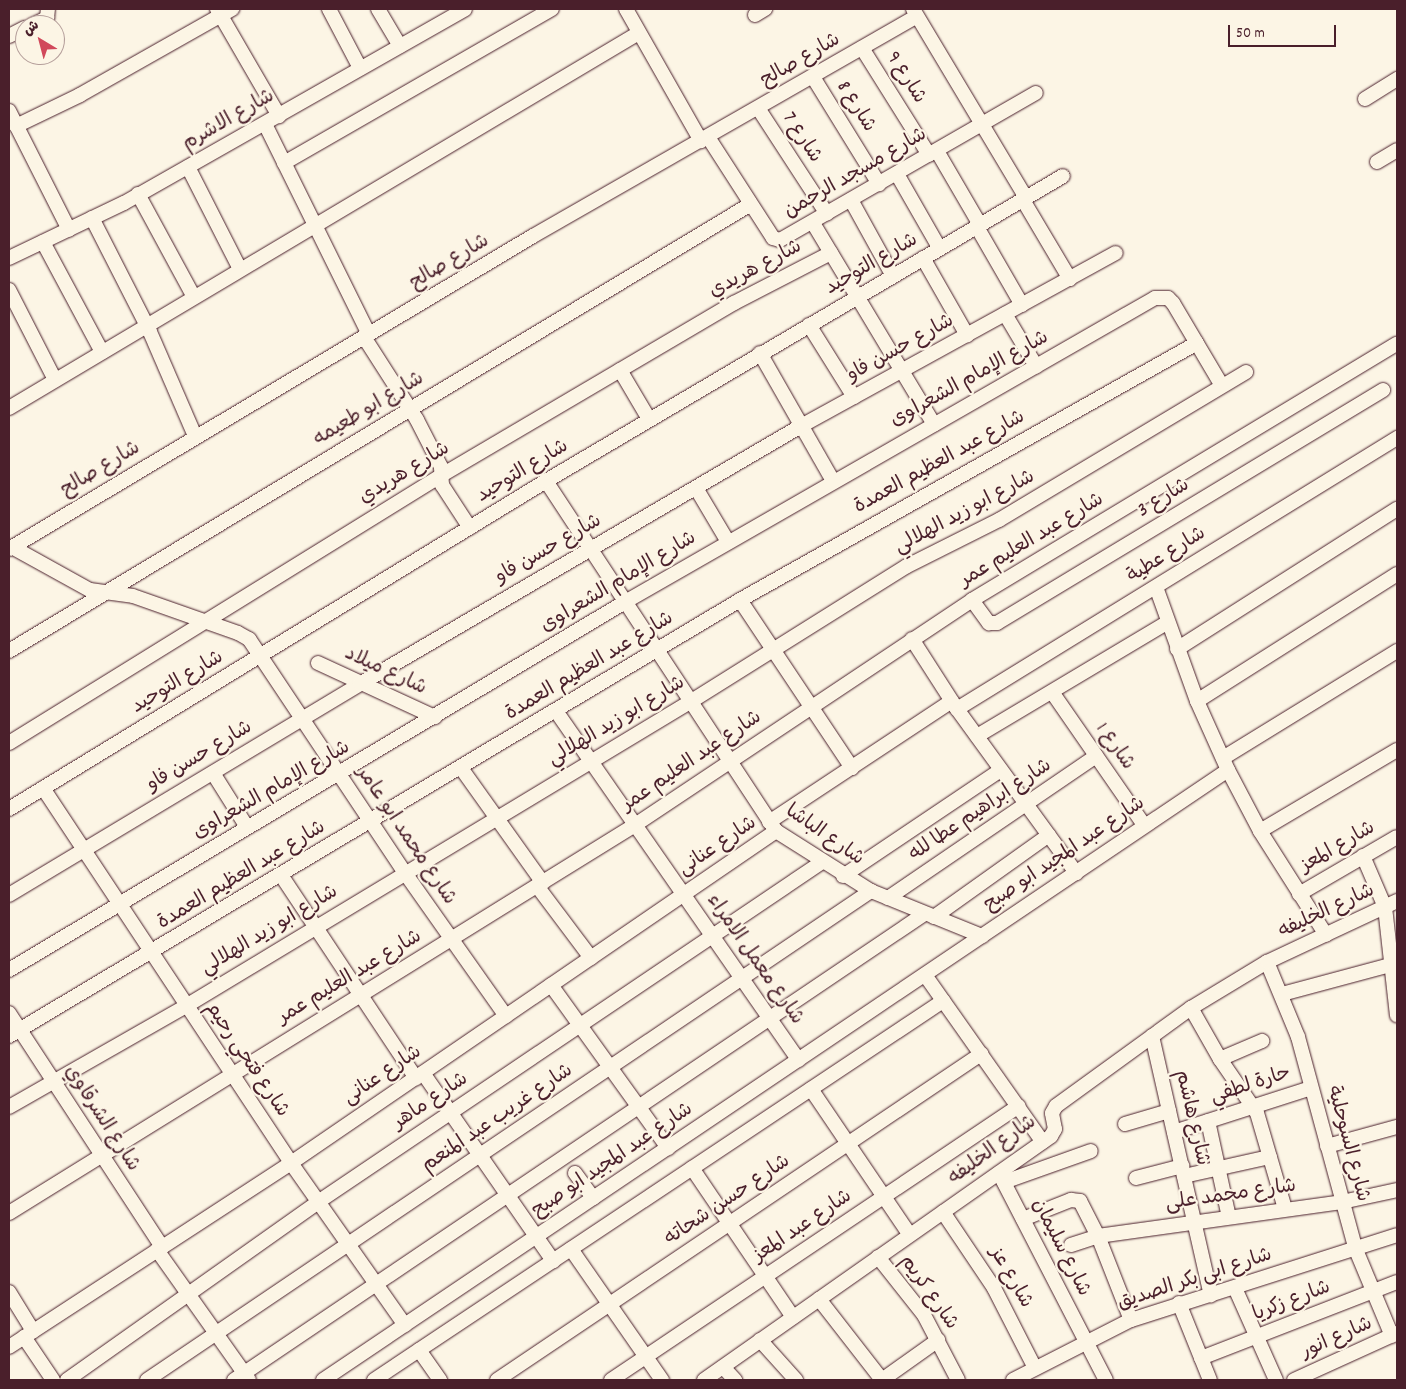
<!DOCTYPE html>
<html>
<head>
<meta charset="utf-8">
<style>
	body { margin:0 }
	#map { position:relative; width:1406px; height:1389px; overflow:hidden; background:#fcf5e5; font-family:Dekko,"Playpen Sans Arabic",sans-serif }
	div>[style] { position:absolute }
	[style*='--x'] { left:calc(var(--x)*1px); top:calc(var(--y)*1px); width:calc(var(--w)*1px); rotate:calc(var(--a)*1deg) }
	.roads { filter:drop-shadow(0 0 1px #4a1f2b) drop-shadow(0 0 1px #4a1f2b) }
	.minor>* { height:14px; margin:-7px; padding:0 7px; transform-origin:7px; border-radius:7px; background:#fcf5e5 }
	span { translate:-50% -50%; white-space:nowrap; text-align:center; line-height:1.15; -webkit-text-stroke:4.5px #fcf5e5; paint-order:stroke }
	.street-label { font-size:20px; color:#4a1f2b }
	.frame { position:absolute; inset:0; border:10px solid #4a1f2b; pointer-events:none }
	.north { position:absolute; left:15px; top:15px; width:50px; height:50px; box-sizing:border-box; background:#fcf5e5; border:1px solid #b59f9b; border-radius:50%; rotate:323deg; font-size:14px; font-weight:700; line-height:20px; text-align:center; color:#4a1f2b }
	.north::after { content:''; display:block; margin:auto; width:18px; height:22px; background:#d1495b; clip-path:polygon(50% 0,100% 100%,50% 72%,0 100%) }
	.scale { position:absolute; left:1228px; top:25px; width:108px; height:22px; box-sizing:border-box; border:2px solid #4a1f2b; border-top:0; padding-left:6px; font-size:15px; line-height:18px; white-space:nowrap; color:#4a1f2b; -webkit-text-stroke:4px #fcf5e5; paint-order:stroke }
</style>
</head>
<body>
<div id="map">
	<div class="roads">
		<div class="minor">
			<i style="--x:217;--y:9;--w:124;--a:59.9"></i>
			<i style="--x:329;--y:9;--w:67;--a:62.3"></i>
			<i style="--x:378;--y:9;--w:43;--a:59.3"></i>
			<i style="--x:626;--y:9;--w:152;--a:60.4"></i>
			<i style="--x:913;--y:9;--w:220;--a:59.1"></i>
			<i style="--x:755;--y:15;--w:12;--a:-31"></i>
			<i style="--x:32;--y:25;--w:17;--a:-25"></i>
			<i style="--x:47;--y:18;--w:9;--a:-84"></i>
			<i style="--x:9;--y:36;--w:18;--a:-27"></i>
			<i style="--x:862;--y:48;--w:126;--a:57.9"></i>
			<i style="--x:813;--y:77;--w:126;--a:58.3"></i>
			<i style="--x:1365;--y:99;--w:38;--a:-32"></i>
			<i style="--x:758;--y:108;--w:126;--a:56.9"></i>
			<i style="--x:9;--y:111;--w:133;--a:63.2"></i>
			<i style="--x:265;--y:124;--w:234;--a:63.7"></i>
			<i style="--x:16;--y:126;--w:71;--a:-25.8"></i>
			<i style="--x:80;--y:95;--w:175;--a:-29.5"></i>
			<i style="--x:708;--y:137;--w:120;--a:57.2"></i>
			<i style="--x:773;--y:238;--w:7;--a:16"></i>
			<i style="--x:780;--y:240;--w:295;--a:-29.9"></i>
			<i style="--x:937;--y:151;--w:86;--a:59.8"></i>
			<i style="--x:1377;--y:162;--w:23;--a:-31"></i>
			<i style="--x:284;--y:163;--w:309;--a:-29.9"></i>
			<i style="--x:188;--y:167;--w:114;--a:63"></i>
			<i style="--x:897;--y:174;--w:86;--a:60.2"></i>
			<i style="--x:138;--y:194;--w:117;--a:61.5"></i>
			<i style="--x:851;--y:200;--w:87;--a:61.1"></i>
			<i style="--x:1023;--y:200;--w:92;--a:59.3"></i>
			<i style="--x:92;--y:218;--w:128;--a:63"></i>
			<i style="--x:150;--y:332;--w:113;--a:66.6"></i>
			<i style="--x:813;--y:223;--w:235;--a:59"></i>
			<i style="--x:977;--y:227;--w:90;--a:60"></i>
			<i style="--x:43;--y:242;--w:125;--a:61.8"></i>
			<i style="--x:9;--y:258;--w:127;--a:-25.6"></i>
			<i style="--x:124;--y:203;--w:392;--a:-29.6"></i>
			<i style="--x:923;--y:258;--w:89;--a:60.3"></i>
			<i style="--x:9;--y:290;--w:101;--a:62.9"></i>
			<i style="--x:1005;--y:314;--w:61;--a:59.2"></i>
			<i style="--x:809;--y:325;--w:85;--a:58"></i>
			<i style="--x:364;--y:337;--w:98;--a:57.4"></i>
			<i style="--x:417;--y:420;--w:53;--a:62.9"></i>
			<i style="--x:441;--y:467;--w:18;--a:87"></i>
			<i style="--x:442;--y:485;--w:51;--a:56.9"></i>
			<i style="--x:760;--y:353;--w:147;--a:60.3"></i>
			<i style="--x:620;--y:370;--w:57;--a:59.4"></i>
			<i style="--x:9;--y:408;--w:731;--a:-30.78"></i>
			<i style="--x:546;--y:481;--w:419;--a:56.7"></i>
			<i style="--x:776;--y:831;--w:112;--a:32.3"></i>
			<i style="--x:871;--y:891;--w:120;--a:22.1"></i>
			<i style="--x:696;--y:488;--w:63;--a:59.3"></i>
			<i style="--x:12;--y:547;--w:89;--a:28.9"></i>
			<i style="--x:90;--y:590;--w:43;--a:7.9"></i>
			<i style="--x:133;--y:596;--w:111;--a:19.4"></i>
			<i style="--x:238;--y:633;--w:13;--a:29"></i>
			<i style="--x:249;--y:639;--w:281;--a:56.3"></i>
			<i style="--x:405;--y:873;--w:175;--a:54.8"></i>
			<i style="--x:9;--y:549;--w:610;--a:-30.85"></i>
			<i style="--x:533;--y:236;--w:440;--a:-29.8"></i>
			<i style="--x:1156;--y:587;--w:121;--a:70.2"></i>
			<i style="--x:1197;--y:701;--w:76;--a:65.8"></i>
			<i style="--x:1228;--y:770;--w:69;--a:62.3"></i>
			<i style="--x:1260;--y:831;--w:123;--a:57.6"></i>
			<i style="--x:740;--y:600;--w:202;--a:56.3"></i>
			<i style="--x:972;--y:600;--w:29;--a:54"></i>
			<i style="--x:989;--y:623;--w:8;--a:0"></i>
			<i style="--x:997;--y:623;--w:451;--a:-31.1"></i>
			<i style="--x:912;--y:639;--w:83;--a:57.3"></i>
			<i style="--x:957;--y:709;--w:203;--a:54"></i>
			<i style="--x:1177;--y:649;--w:261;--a:-32.5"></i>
			<i style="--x:9;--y:651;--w:866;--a:-31.07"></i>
			<i style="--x:318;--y:663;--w:129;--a:24.8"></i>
			<i style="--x:1052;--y:692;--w:162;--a:55.3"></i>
			<i style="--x:1197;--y:701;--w:237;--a:-32.4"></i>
			<i style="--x:957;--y:709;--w:517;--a:-31.63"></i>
			<i style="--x:556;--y:711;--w:425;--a:55.2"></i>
			<i style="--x:977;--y:736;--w:222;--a:-30.8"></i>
			<i style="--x:9;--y:743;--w:509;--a:-31.75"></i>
			<i style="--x:442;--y:475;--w:339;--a:-30.5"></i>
			<i style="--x:734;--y:303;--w:109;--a:-27.3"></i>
			<i style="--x:1223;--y:758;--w:204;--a:-31.6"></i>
			<i style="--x:461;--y:768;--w:141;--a:54.5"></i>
			<i style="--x:213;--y:773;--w:64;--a:57.8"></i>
			<i style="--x:43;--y:788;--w:450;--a:56.5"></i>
			<i style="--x:291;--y:1163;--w:198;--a:54.9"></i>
			<i style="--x:9;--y:809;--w:629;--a:-31.42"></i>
			<i style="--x:546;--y:481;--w:600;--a:-30.54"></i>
			<i style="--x:769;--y:822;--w:219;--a:-33.5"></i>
			<i style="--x:1260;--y:831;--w:159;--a:-30.6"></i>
			<i style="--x:1363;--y:856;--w:56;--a:66.7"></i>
			<i style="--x:1385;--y:907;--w:109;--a:83.7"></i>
			<i style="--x:281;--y:875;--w:244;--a:56.4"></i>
			<i style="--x:843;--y:876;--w:190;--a:-33.9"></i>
			<i style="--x:537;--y:886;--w:90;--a:53.1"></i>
			<i style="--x:1299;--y:894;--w:113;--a:-30.2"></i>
			<i style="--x:9;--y:895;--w:410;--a:-31"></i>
			<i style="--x:360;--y:684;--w:511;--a:-30.33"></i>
			<i style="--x:801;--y:426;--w:359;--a:-28.8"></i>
			<i style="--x:888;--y:898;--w:252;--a:-34.3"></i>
			<i style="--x:934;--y:917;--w:141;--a:-35.5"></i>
			<i style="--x:1267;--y:962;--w:81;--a:67.5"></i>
			<i style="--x:1298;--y:1037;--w:221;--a:74.8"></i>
			<i style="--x:1356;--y:1250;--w:93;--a:67.3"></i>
			<i style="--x:9;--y:970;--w:718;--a:-30.85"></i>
			<i style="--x:625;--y:602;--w:611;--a:-29.84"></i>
			<i style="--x:1155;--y:298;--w:13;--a:0"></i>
			<i style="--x:1168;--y:298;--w:7;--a:45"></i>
			<i style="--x:1173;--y:303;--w:96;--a:59.4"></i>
			<i style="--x:925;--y:975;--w:204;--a:54.8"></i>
			<i style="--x:551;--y:985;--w:201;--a:54.3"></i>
			<i style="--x:1282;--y:994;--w:112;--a:-15"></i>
			<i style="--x:1191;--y:1008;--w:59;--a:60.4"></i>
			<i style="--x:1220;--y:1059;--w:65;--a:55.6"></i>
			<i style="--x:1257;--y:1113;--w:100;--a:73.7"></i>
			<i style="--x:9;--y:1013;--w:280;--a:56.8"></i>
			<i style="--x:9;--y:1036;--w:851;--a:-30.81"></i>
			<i style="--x:740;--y:600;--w:524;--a:-29.35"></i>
			<i style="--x:1152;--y:1036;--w:266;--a:77.2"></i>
			<i style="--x:1220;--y:1059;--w:46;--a:-23.2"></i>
			<i style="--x:423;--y:1073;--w:229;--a:55.3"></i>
			<i style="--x:811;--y:1089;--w:176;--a:55.9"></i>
			<i style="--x:9;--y:1107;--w:204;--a:-29.7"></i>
			<i style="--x:186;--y:1006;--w:589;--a:-31.1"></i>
			<i style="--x:690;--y:702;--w:256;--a:-32.1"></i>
			<i style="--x:907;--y:566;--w:103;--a:-26.6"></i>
			<i style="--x:999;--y:520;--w:288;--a:-30.9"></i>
			<i style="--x:1208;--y:1121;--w:98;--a:77.7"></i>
			<i style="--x:1125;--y:1124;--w:46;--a:-16.5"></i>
			<i style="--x:1174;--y:1132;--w:144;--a:-17.8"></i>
			<i style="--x:1327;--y:1146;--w:73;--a:-15.2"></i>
			<i style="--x:692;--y:1168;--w:180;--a:55.9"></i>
			<i style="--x:575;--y:1173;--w:31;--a:54"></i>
			<i style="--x:999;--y:1173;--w:233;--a:62.7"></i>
			<i style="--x:1184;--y:1176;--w:88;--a:-12.5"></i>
			<i style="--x:1136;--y:1178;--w:48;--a:-14.6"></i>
			<i style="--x:1004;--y:1182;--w:92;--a:-19.6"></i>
			<i style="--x:943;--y:1212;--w:92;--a:56.1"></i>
			<i style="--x:994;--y:1288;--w:90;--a:62.9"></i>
			<i style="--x:9;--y:1213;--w:736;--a:-31.79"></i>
			<i style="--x:635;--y:825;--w:405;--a:-33.7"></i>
			<i style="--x:972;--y:600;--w:496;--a:-31.1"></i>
			<i style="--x:1023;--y:1219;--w:52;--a:-21.6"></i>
			<i style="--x:1071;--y:1200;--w:9;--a:6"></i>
			<i style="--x:1080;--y:1201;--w:39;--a:63"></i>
			<i style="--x:1098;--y:1236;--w:90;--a:68.6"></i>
			<i style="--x:1071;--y:1245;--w:28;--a:-18"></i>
			<i style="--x:1098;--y:1236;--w:246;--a:-7.9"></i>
			<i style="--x:1342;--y:1202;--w:56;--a:-12.3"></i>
			<i style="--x:571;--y:1249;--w:160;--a:55.2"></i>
			<i style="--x:157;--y:1250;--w:159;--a:54.7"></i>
			<i style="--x:878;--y:1257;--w:74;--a:51.6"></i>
			<i style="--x:924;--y:1315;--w:73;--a:62.4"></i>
			<i style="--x:1235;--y:1288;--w:101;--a:66"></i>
			<i style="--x:9;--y:1292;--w:46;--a:58.4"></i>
			<i style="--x:819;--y:1299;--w:103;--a:52.1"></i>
			<i style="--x:1179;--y:1303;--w:83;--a:68.1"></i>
			<i style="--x:24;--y:1337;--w:52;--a:56"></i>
			<i style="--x:760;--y:1340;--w:54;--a:48"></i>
			<i style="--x:9;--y:1347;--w:337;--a:-33.1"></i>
			<i style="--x:291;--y:1163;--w:588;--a:-34.39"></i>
			<i style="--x:419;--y:1350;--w:37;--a:55"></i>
			<i style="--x:1201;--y:1358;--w:210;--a:-21.2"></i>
			<i style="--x:723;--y:1367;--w:18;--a:47"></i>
			<i style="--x:67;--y:1380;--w:308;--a:-35.3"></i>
			<i style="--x:318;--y:1202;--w:608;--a:-34"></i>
			<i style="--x:147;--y:1380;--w:874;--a:-34.04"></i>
			<i style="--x:234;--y:1380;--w:833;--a:-34.03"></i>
			<i style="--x:323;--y:1380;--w:1091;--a:-33.98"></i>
			<i style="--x:374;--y:1380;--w:684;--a:-33.67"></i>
			<i style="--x:497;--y:1380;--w:584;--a:-33.96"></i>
			<i style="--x:611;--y:1380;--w:491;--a:-33.9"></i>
			<i style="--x:704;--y:1380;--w:424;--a:-35.1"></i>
			<i style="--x:1051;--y:1136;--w:8;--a:-60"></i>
			<i style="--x:1055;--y:1129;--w:16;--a:-101"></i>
			<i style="--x:1052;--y:1113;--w:8;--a:-60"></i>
			<i style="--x:1056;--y:1106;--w:167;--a:-36"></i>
			<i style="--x:1191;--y:1008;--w:89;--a:-31.2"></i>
			<i style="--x:1267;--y:962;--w:144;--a:-25.1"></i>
			<i style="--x:882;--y:1380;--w:69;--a:-35.5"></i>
			<i style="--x:1013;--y:1380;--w:132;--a:-27"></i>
			<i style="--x:1131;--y:1320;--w:279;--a:-17.7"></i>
			<i style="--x:1294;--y:1380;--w:113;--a:-24.5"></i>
		</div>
	</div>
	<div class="street-label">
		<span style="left:801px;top:61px;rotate:-30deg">شارع صالح</span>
		<span style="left:905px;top:78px;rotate:58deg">شارع 9</span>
		<span style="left:855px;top:107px;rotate:58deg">شارع 8</span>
		<span style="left:229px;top:121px;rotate:-30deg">شارع الاشرم</span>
		<span style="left:801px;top:138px;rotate:57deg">شارع 7</span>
		<span style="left:856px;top:174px;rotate:-30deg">شارع مسجد الرحمن</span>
		<span style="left:450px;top:263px;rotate:-31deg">شارع صالح</span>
		<span style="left:872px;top:265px;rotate:-30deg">شارع التوحيد</span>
		<span style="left:756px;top:270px;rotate:-28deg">شارع هريدي</span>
		<span style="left:901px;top:349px;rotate:-29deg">شارع حسن فاو</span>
		<span style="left:970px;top:380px;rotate:-29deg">شارع الإمام الشعراوى</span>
		<span style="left:369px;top:410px;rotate:-31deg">شارع ابو طعيمه</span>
		<span style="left:940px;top:463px;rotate:-29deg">شارع عبد العظيم العمدة</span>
		<span style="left:101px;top:470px;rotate:-31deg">شارع صالح</span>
		<span style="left:523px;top:472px;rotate:-31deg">شارع التوحيد</span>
		<span style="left:405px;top:474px;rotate:-31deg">شارع هريدي</span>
		<span style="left:1164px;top:499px;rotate:-31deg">شارع 3</span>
		<span style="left:965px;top:513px;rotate:-28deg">شارع ابو زيد الهلالي</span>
		<span style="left:1032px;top:541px;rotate:-31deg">شارع عبد العليم عمر</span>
		<span style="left:549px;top:550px;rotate:-30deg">شارع حسن فاو</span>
		<span style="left:1167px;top:556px;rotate:-32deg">شارع عطية</span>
		<span style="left:619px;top:583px;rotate:-31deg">شارع الإمام الشعراوى</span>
		<span style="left:590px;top:667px;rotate:-31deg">شارع عبد العظيم العمدة</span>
		<span style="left:385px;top:672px;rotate:25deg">شارع ميلاد</span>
		<span style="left:178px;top:683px;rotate:-31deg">شارع التوحيد</span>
		<span style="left:617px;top:722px;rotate:-31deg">شارع ابو زيد الهلالي</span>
		<span style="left:1114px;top:747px;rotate:55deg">شارع 1</span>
		<span style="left:200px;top:757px;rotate:-31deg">شارع حسن فاو</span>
		<span style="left:692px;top:762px;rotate:-34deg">شارع عبد العليم عمر</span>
		<span style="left:272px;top:791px;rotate:-30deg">شارع الإمام الشعراوى</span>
		<span style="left:981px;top:811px;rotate:-34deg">شارع ابراهيم عطا لله</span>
		<span style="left:405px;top:836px;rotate:56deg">شارع محمد ابو عامر</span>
		<span style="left:824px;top:836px;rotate:35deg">شارع الباشا</span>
		<span style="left:718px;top:847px;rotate:-34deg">شارع عنانى</span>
		<span style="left:1338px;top:848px;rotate:-30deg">شارع المعز</span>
		<span style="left:1065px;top:855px;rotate:-34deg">شارع عبد المجيد ابو صبح</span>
		<span style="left:242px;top:876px;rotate:-31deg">شارع عبد العظيم العمدة</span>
		<span style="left:1327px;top:912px;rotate:-25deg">شارع الخليفه</span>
		<span style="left:270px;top:931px;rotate:-31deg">شارع ابو زيد الهلالي</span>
		<span style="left:754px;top:960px;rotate:55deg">شارع معمل الامراء</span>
		<span style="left:350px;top:978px;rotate:-31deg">شارع عبد العليم عمر</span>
		<span style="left:246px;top:1060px;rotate:56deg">شارع فتحي رحيم</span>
		<span style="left:383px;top:1076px;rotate:-34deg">شارع عنانى</span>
		<span style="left:1251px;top:1086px;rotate:-18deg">حارة لطفي</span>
		<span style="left:431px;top:1102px;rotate:-34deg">شارع ماهر</span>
		<span style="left:1191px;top:1118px;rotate:77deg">شارع هاشم</span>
		<span style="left:101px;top:1119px;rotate:57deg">شارع الشرقاوي</span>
		<span style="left:498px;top:1119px;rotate:-34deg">شارع غريب عبد المنعم</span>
		<span style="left:1347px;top:1144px;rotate:75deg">شارع السوحلية</span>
		<span style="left:993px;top:1151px;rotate:-36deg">شارع الخليفه</span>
		<span style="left:613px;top:1161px;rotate:-34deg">شارع عبد المجيد ابو صبح</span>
		<span style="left:1231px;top:1196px;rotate:-8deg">شارع محمد على</span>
		<span style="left:728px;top:1201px;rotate:-34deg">شارع حسن شحاته</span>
		<span style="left:803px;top:1227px;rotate:-34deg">شارع عبد المعز</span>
		<span style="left:1060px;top:1248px;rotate:63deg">شارع سليمان</span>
		<span style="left:1010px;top:1278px;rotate:60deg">شارع عز</span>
		<span style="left:1195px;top:1280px;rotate:-18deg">شارع ابى بكر الصديق</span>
		<span style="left:928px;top:1293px;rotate:55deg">شارع كريم</span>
		<span style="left:1292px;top:1302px;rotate:-21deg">شارع زكريا</span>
		<span style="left:1337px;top:1339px;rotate:-24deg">شارع انور</span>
	</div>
	<div class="frame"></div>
	<div class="north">ش</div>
	<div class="scale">50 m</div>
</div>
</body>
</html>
